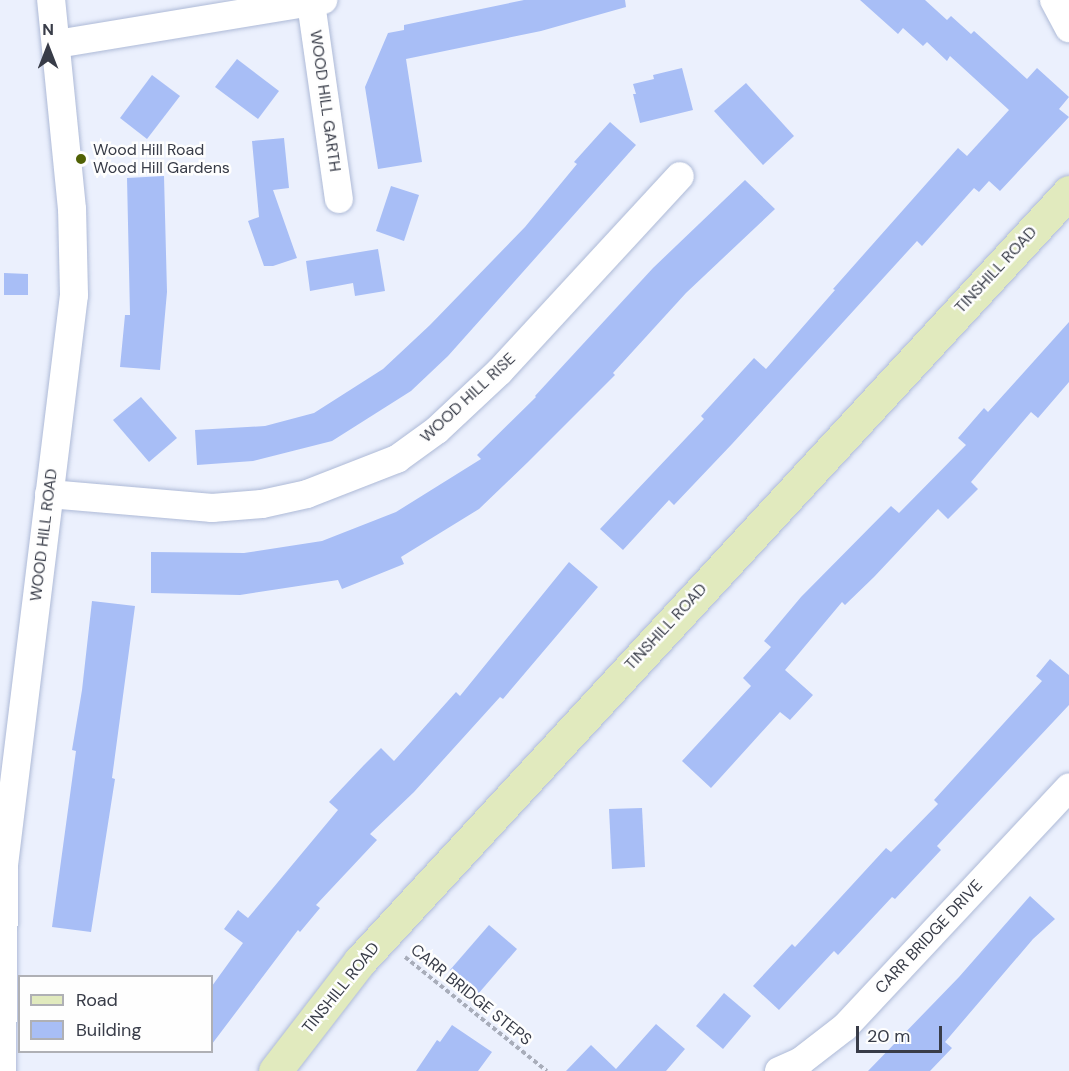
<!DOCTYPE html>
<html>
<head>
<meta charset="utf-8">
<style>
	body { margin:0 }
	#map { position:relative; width:1069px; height:1071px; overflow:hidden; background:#ebf0fd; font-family:"DM Sans",sans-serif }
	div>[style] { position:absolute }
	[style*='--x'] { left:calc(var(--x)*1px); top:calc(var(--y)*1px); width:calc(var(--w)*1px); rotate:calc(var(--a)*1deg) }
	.building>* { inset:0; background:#a8bef6 }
	.path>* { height:4px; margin-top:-2px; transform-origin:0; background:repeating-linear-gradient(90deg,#a8adba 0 4.5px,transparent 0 7.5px) }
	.roads { filter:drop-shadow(0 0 2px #aebad7) drop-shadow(0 0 2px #aebad7) }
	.street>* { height:28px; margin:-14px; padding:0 14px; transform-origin:14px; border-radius:14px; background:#fff }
	.secondary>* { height:33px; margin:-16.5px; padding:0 16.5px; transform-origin:16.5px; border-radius:16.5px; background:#e1eabe }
	.dots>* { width:16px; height:16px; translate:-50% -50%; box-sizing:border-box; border:3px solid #fefefe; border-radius:50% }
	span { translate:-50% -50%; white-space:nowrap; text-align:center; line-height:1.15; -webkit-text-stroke:5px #fefefe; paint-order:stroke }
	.street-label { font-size:16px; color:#383c48 }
	.poi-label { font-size:16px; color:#383c48 }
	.left { translate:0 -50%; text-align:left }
	.legend { position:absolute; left:18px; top:975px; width:195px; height:78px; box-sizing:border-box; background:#fefefe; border:2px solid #afb0b5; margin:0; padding:8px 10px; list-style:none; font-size:18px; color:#383c48 }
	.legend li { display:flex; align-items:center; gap:12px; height:30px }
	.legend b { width:30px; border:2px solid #afb0b5 }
	.north { position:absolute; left:18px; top:18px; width:60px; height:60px; -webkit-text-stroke:4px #fefefe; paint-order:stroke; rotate:0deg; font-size:16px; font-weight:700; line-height:24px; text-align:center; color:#383c48 }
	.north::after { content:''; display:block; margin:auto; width:21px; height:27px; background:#383c48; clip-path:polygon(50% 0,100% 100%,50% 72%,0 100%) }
	.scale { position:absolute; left:856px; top:1026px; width:86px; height:27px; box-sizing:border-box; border:3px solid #383c48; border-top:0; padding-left:8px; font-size:18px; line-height:21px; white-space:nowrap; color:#383c48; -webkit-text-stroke:4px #fefefe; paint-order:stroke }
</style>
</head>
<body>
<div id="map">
	<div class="building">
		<i style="clip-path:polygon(524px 0,625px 0,626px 7px,541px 31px,406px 59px,422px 162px,378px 169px,365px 87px,388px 33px,404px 30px,404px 25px)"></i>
		<i style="clip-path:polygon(860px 0,925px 0,947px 20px,951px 16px,971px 34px,974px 31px,1027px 79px,1037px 68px,1069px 97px,1059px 109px,1069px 117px,1000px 191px,989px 181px,979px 192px,974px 188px,922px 246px,917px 241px,732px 444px,674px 505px,669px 500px,623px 550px,600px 529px,704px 419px,701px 416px,754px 358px,766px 369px,835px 290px,833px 289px,958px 148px,967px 156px,1009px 110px,950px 56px,947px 61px,927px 42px,923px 46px,903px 28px,898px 34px)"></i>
		<i style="clip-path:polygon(237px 59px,279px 91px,258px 119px,215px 87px)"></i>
		<i style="clip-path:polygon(682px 68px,693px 110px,640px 123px,633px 94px,636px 94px,633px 84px,654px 79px,653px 75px)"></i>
		<i style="clip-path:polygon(152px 75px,180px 96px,147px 139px,120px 118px)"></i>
		<i style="clip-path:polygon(746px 83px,794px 136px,763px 165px,714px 111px)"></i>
		<i style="clip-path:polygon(610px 122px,636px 145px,448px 356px,411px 391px,332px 441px,253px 461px,197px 465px,195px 430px,265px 426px,314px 413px,383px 369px,430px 325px,525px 227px,577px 164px,574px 162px)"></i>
		<i style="clip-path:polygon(284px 138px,289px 188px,273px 190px,297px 258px,273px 266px,264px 266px,248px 221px,259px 217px,252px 141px)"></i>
		<i style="clip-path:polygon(164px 176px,167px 292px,160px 370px,120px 367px,125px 315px,130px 315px,127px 178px)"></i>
		<i style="clip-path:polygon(745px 180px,775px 209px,686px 293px,613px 373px,615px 375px,528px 462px,479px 509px,401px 557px,404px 564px,342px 589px,338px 580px,240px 595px,151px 593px,151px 552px,244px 553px,322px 541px,396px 512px,481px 459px,477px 455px,536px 397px,535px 396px,653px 268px)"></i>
		<i style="clip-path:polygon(391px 186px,419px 195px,404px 241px,376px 231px)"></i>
		<i style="clip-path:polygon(378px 249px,385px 291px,355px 296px,353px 283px,310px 291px,306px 261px)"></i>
		<i style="clip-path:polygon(4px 273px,28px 274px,28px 295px,4px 295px)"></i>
		<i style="clip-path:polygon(1069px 322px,1069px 382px,1038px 418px,1031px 412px,971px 482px,978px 489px,948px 519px,938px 509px,874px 577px,845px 605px,842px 602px,785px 670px,813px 695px,790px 720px,780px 712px,711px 788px,682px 761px,751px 686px,743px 678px,771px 647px,764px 641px,801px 597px,891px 506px,899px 513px,966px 445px,958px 438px,984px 408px,988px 412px)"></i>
		<i style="clip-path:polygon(141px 397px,177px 438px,149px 462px,113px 420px)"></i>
		<i style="clip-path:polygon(569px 562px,598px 587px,503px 699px,500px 697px,414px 792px,370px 834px,377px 840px,316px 905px,320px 908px,300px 932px,298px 930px,212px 1044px,212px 986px,243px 943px,224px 929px,238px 910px,248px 918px,338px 810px,329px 802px,364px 765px,381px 748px,394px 761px,456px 692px,460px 696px)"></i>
		<i style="clip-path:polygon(92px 601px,135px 606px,112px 778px,115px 779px,91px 932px,52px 927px,76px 751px,72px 750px,82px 690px)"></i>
		<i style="clip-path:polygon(1050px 659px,1069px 675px,1069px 705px,937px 846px,941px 850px,895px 899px,892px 897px,838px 955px,834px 951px,779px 1010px,753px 986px,792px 944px,795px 947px,886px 848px,891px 852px,938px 804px,934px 800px,1042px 681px,1036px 676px)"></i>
		<i style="clip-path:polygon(642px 808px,645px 867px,612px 869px,609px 809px)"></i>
		<i style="clip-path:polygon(1030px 896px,1055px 919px,1033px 939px,945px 1042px,952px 1048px,930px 1071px,868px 1071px,959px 977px)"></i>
		<i style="clip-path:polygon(489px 925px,517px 949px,478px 994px,450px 970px)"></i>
		<i style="clip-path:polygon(724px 993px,751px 1016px,723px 1049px,696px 1026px)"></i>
		<i style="clip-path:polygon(656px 1024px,685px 1049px,666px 1071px,566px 1071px,591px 1045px,616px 1069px)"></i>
		<i style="clip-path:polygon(452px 1025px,492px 1052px,478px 1071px,416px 1071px,437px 1040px,440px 1042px)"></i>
	</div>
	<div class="path">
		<i style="--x:405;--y:957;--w:182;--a:38.8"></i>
	</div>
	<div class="roads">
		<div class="street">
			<i style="--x:1054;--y:0;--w:32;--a:62"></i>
			<i style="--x:311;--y:3;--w:198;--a:81.9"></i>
			<i style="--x:57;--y:44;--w:270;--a:-9.4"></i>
			<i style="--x:49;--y:494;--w:164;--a:4.9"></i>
			<i style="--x:212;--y:508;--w:50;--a:-4.6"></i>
			<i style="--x:262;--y:504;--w:46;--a:-12.5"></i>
			<i style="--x:307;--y:494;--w:97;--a:-21.3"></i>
			<i style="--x:397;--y:459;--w:49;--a:-35.9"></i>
			<i style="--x:437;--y:430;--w:86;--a:-43.1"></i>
			<i style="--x:500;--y:371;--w:265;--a:-47.3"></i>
			<i style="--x:2;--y:1071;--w:206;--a:-89.4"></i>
			<i style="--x:4;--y:865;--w:574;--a:-83"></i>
			<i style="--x:74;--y:295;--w:86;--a:-91.3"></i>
			<i style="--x:72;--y:209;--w:210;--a:-95.7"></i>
			<i style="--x:779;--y:1071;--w:24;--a:-24"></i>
			<i style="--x:801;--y:1061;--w:56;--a:-37.7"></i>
			<i style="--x:845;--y:1027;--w:328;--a:-46.9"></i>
		</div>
		<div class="secondary">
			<i style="--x:275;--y:1071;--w:139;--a:-52.3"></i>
			<i style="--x:360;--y:961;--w:1046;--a:-47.32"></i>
		</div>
	</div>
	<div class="dots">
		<i style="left:81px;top:159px;background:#506105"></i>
	</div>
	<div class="street-label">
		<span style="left:325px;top:101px;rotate:82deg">WOOD HILL GARTH</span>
		<span style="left:996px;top:270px;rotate:-47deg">TINSHILL ROAD</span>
		<span style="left:468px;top:398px;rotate:-43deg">WOOD HILL RISE</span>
		<span style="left:44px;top:535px;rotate:-83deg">WOOD HILL ROAD</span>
		<span style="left:666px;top:627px;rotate:-47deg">TINSHILL ROAD</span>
		<span style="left:929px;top:937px;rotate:-47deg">CARR BRIDGE DRIVE</span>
		<span style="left:341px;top:988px;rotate:-51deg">TINSHILL ROAD</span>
		<span style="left:471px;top:995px;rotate:39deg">CARR BRIDGE STEPS</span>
	</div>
	<div class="poi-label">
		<span class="left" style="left:93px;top:159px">Wood Hill Road<br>Wood Hill Gardens</span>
	</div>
	<ul class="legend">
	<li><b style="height:8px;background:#e1eabe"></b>Road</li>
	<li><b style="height:16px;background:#a8bef6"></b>Building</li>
	</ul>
	<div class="north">N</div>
	<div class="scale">20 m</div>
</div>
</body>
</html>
